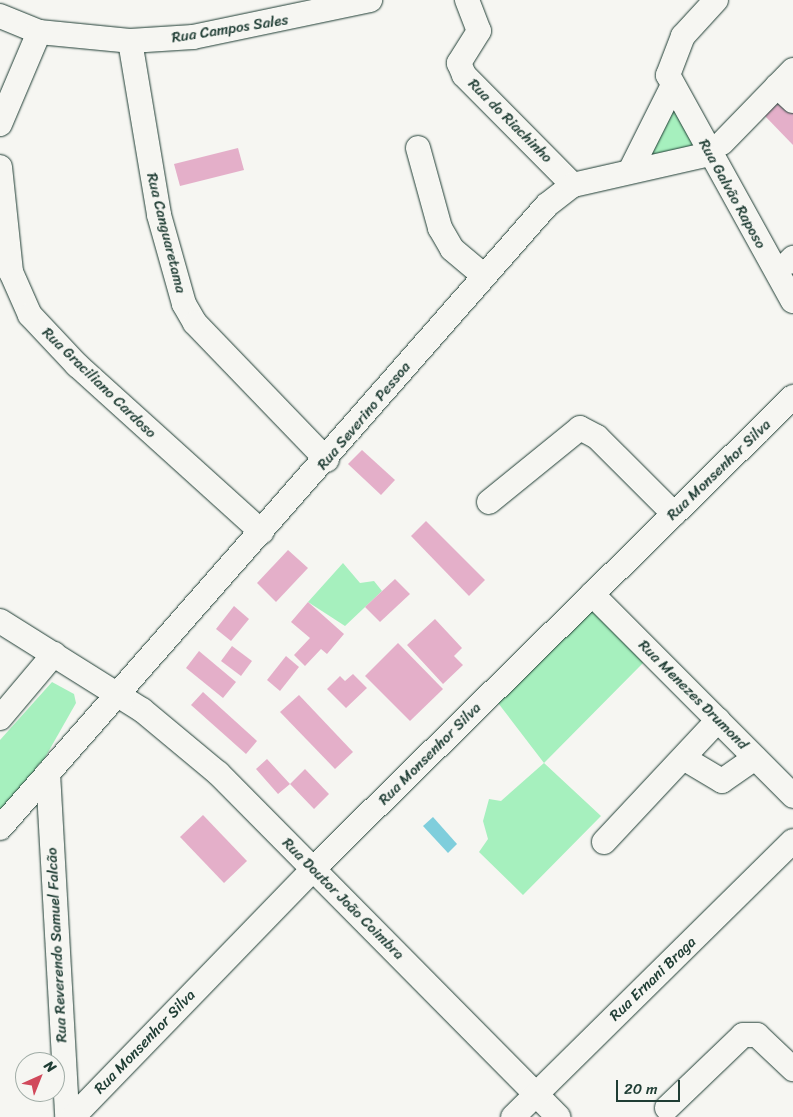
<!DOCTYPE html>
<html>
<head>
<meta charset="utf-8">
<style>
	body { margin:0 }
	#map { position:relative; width:793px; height:1117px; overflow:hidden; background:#f6f6f2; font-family:Sriracha,sans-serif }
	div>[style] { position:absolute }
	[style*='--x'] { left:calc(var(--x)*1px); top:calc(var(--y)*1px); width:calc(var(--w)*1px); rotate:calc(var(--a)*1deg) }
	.green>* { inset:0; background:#a6f0be }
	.water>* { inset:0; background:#7fcedc }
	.building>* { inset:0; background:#e4afc9 }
	.roads { filter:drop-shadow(0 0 1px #1f3d34) drop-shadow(0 0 1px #1f3d34) }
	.minor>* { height:24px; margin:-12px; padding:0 12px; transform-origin:12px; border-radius:12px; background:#f6f6f2 }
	span { translate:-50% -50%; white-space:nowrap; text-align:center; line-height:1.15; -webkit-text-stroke:5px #f6f6f2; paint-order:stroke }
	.street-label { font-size:15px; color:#1f3d34 }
	.north { position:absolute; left:15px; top:1052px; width:50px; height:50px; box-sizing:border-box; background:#f6f6f2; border:1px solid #a0aca6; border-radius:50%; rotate:44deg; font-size:14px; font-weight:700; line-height:20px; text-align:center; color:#1f3d34 }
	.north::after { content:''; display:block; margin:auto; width:18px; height:22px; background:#d1495b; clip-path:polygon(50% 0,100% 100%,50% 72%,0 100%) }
	.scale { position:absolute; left:616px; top:1080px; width:64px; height:22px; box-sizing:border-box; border:2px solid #1f3d34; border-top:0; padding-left:6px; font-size:15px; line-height:18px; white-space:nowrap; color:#1f3d34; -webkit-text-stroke:4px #f6f6f2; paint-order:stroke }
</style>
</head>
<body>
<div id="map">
	<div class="green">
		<i style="clip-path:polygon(674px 100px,702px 150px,640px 162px)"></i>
		<i style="clip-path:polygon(343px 563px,360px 583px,374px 581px,382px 591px,345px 626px,308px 602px)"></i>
		<i style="clip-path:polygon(594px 608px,644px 662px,544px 763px,601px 816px,523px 895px,479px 852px,488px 839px,483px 821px,489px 799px,501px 801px,544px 763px,495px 699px)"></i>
		<i style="clip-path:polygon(52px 682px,74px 694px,76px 703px,38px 770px,0 810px,0 740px)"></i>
	</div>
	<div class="water">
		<i style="clip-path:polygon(433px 817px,457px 844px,448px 853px,423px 826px)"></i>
	</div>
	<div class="building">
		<i style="clip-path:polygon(784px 95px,793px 105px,793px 145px,764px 115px)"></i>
		<i style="clip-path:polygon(238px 148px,244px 170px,180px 186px,174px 164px)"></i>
		<i style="clip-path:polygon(362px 450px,395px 480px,381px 495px,348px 464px)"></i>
		<i style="clip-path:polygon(426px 521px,485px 580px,469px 596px,411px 536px)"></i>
		<i style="clip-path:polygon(288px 550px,308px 568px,276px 602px,257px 583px)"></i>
		<i style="clip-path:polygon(395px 579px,410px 594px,380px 622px,365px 607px)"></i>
		<i style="clip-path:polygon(308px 602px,344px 634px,327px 654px,321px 649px,305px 666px,294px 655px,310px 638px,291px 622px)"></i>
		<i style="clip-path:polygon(234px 606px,249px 619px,231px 641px,216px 629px)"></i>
		<i style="clip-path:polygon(435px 619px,462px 648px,454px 656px,463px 665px,443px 684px,407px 645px)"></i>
		<i style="clip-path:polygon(398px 643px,443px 689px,410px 721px,365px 676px)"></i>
		<i style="clip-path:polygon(232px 646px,252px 661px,241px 676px,221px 661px)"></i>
		<i style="clip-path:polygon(199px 651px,236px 682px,223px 698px,186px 668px)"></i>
		<i style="clip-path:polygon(286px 656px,299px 667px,280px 691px,267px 680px)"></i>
		<i style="clip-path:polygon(353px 674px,367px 688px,346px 708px,327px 689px,340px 676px,345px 681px)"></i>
		<i style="clip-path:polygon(203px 692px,257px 741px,246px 754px,191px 705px)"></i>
		<i style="clip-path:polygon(299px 695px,353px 752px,335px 769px,280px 712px)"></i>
		<i style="clip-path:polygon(267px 759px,290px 784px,305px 769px,329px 794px,314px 809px,290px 784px,278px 794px,256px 769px)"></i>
		<i style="clip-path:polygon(203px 815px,247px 861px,224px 883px,180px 837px)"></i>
	</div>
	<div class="roads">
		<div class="minor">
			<i style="--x:467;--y:0;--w:33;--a:69"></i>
			<i style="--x:479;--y:31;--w:38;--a:122"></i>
			<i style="--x:459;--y:63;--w:13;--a:67"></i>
			<i style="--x:464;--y:75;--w:155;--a:45.3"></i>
			<i style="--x:716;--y:0;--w:49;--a:132.5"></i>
			<i style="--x:683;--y:36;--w:42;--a:111"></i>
			<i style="--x:668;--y:75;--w:258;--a:61.1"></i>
			<i style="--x:0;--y:16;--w:42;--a:22.3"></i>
			<i style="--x:39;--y:32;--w:91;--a:5.6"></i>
			<i style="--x:130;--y:41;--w:63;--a:-3.6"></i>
			<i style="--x:193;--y:37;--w:181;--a:-11.8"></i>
			<i style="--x:130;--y:41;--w:176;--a:80.5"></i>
			<i style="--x:159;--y:215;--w:92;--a:74.3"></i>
			<i style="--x:184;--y:304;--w:22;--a:60"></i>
			<i style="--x:195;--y:323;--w:190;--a:46.1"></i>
			<i style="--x:777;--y:86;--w:22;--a:43"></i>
			<i style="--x:0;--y:124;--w:100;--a:-67"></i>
			<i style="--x:722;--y:143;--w:102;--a:-45.8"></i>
			<i style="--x:418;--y:148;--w:83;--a:74.6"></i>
			<i style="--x:440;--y:228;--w:24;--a:60"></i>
			<i style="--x:452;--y:249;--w:40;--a:40"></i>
			<i style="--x:0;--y:167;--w:106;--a:84"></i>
			<i style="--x:11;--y:272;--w:47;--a:66.2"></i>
			<i style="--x:30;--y:315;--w:69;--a:46.8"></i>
			<i style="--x:77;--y:365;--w:249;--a:42.1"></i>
			<i style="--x:630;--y:171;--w:96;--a:-63.4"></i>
			<i style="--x:789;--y:262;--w:6;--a:-45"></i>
			<i style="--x:489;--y:502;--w:117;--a:-39.1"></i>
			<i style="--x:580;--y:428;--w:19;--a:28"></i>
			<i style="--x:597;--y:437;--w:109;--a:45"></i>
			<i style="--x:592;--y:594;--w:285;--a:45.1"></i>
			<i style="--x:0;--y:621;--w:168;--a:32.1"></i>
			<i style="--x:142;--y:710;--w:99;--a:39.7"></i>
			<i style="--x:218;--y:773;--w:484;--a:45.3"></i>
			<i style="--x:0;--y:718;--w:84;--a:-49.8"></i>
			<i style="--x:685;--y:759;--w:43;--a:30.7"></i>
			<i style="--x:722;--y:781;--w:40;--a:-34.9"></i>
			<i style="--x:48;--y:773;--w:345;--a:86.8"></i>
			<i style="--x:0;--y:828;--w:829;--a:-48.72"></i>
			<i style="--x:547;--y:205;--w:33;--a:-38"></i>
			<i style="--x:573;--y:185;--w:140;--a:-12.8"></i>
			<i style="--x:604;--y:842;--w:167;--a:-46.9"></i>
			<i style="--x:667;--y:1108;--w:105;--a:-43.8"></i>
			<i style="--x:743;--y:1035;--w:14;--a:0"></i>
			<i style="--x:757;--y:1035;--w:50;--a:43.4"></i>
			<i style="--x:73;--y:1117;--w:347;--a:-45.9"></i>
			<i style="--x:314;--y:868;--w:672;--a:-44.52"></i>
			<i style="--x:513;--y:1117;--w:393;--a:-44.6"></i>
		</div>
	</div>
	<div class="street-label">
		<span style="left:230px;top:29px;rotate:-9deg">Rua Campos Sales</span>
		<span style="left:510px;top:121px;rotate:45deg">Rua do Riachinho</span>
		<span style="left:732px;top:194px;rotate:61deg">Rua Galvão Raposo</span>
		<span style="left:166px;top:233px;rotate:76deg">Rua Canguaretama</span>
		<span style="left:99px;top:383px;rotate:44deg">Rua Graciliano Cardoso</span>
		<span style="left:364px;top:416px;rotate:-50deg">Rua Severino Pessoa</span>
		<span style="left:719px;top:470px;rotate:-44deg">Rua Monsenhor Silva</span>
		<span style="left:693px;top:695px;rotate:45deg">Rua Menezes Drumond</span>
		<span style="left:430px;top:754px;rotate:-45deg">Rua Monsenhor Silva</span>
		<span style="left:343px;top:899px;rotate:45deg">Rua Doutor João Coimbra</span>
		<span style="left:57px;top:945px;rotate:-93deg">Rua Reverendo Samuel Falcão</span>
		<span style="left:653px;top:979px;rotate:-44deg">Rua Ernani Braga</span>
		<span style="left:145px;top:1042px;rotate:-46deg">Rua Monsenhor Silva</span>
	</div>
	<div class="north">N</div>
	<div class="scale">20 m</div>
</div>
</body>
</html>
